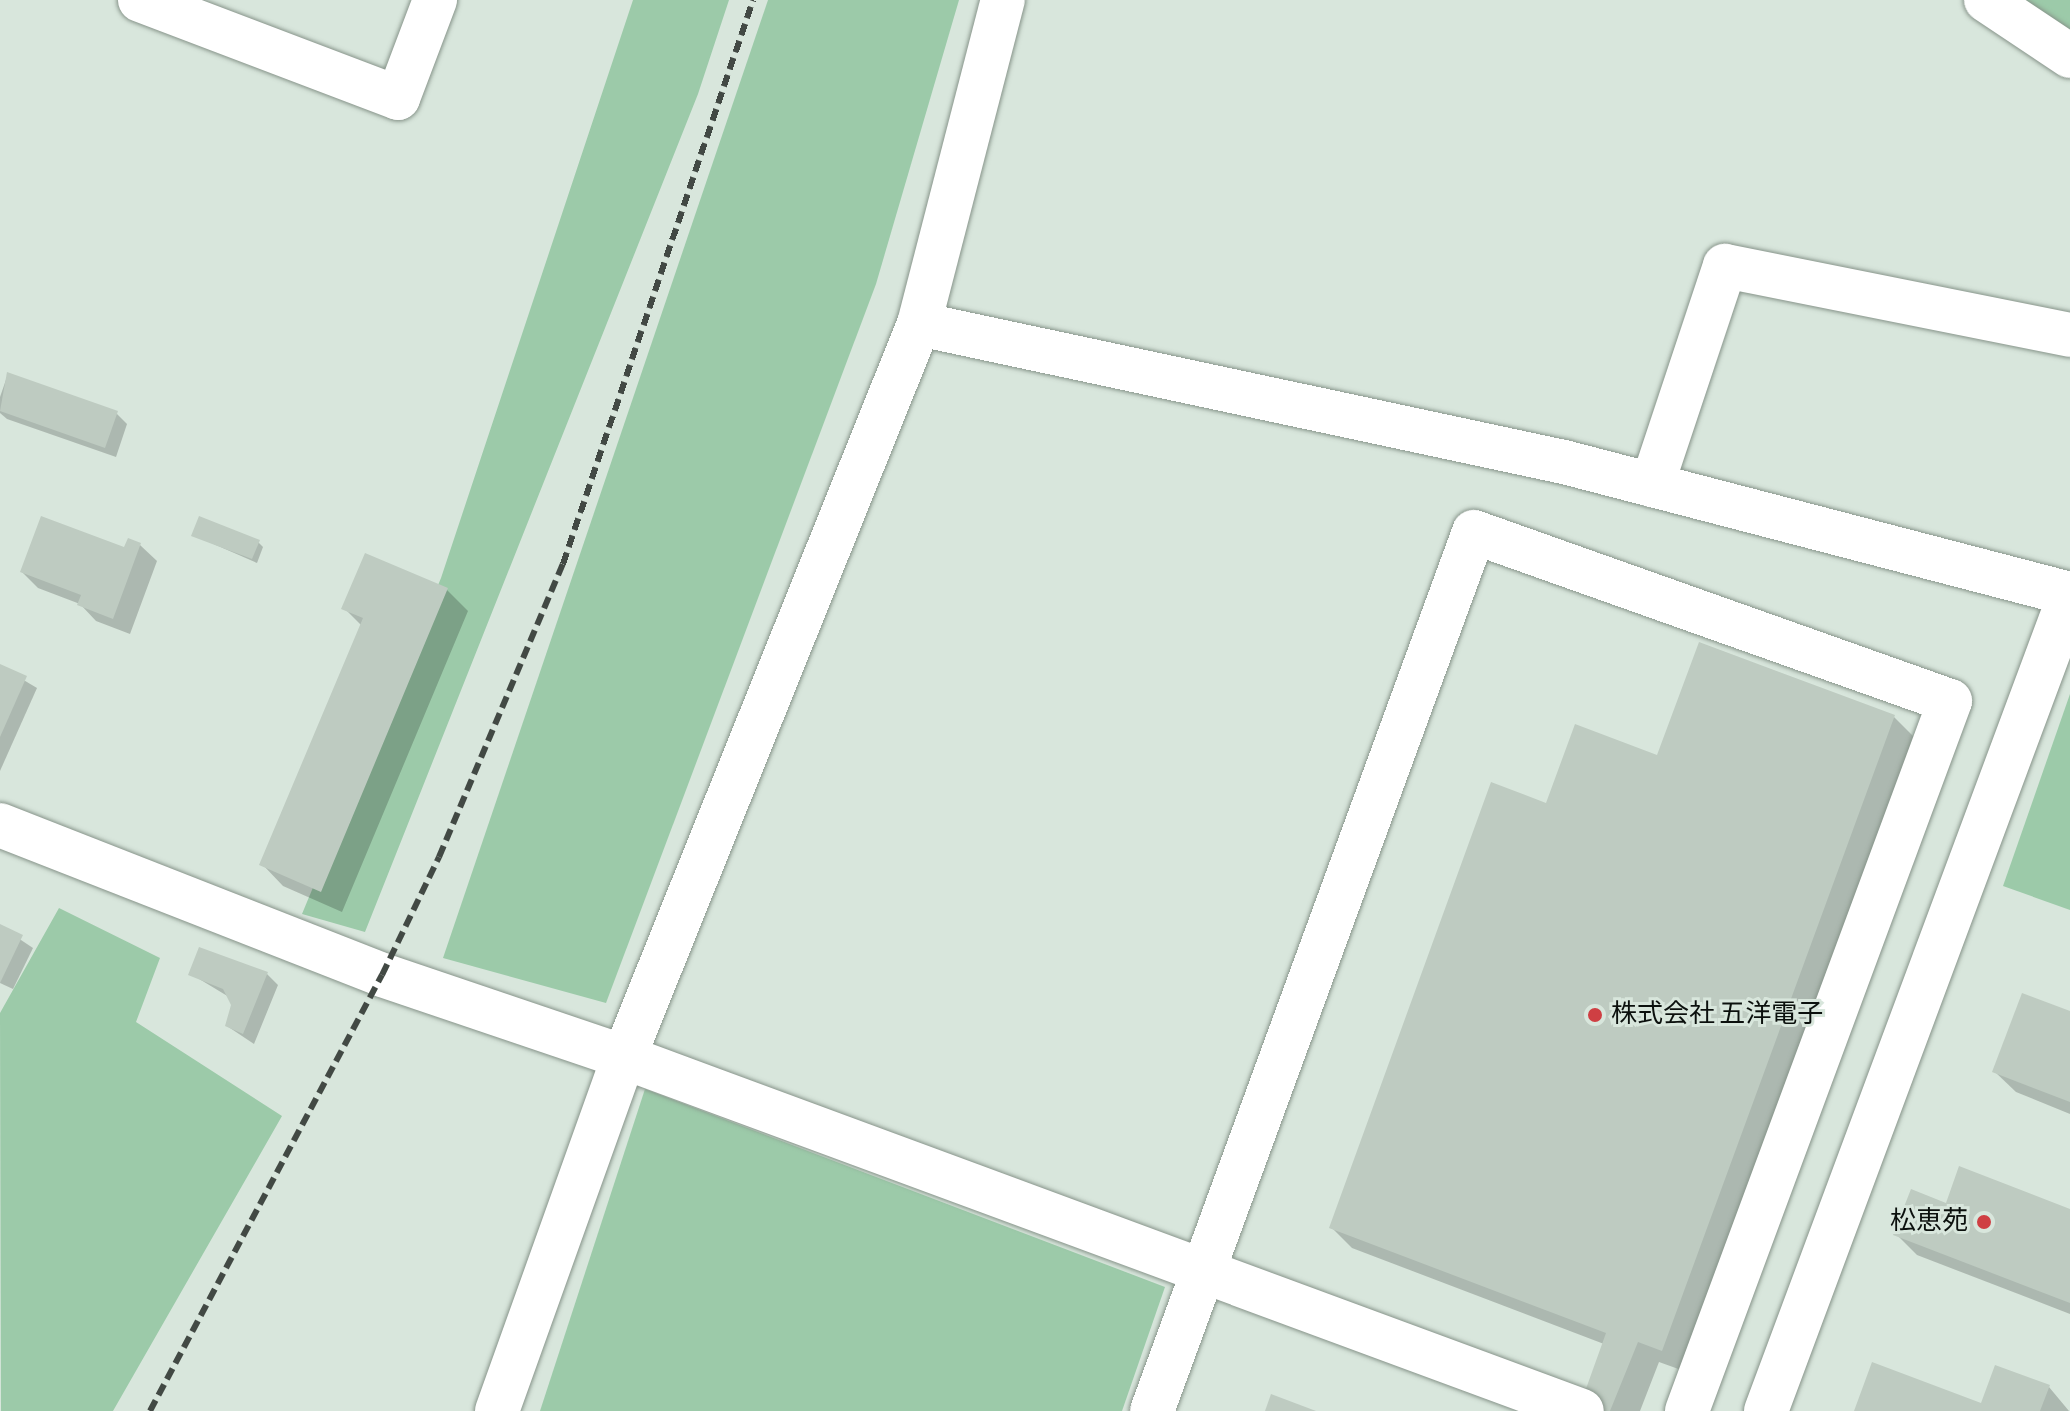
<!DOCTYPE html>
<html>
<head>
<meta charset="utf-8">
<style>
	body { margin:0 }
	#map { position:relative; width:2070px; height:1411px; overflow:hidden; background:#d8e6dc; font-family:"Sofia Sans Condensed","Noto Sans JP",sans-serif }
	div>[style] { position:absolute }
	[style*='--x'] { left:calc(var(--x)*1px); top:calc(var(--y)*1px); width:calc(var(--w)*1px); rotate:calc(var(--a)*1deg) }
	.green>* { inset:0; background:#9ccaa9 }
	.shadow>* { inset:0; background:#0003 }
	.building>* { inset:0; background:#becbc1 }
	.roads { filter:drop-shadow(0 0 2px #87948a) drop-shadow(0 0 2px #87948a) }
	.minor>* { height:44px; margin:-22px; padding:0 22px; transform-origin:22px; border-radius:22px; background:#fff }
	.rail>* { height:6px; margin-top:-3px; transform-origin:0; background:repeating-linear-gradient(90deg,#424944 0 12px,transparent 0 18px) }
	.dots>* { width:22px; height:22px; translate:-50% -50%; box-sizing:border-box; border:4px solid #d8e6dc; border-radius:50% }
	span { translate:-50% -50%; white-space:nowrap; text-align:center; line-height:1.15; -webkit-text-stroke:6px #d8e6dc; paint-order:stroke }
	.poi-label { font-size:26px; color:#0b100d }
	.left { translate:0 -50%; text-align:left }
	.right { translate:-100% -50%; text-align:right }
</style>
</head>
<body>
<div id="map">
	<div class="green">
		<i style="clip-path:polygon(633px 0,729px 0,698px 94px,365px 932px,302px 914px,441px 578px)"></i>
		<i style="clip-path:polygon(768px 0,959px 0,876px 284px,606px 1003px,443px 958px)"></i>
		<i style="clip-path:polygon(2013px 0,2070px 0,2070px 39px)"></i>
		<i style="clip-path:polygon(2070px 694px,2070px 910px,2003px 886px)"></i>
		<i style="clip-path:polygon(59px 908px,160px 958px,136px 1022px,282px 1116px,113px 1411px,1px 1411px,0 1013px)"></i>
		<i style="clip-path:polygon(645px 1089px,1165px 1287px,1122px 1411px,540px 1411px)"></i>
	</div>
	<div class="shadow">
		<i style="clip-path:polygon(8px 374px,116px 413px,127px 424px,116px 457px,7px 419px,0 413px,0 397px)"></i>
		<i style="clip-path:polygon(193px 535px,258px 542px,263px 547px,257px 563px)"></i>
		<i style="clip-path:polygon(140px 545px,157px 561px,130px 634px,96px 621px,80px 604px,38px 588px,22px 572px)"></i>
		<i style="clip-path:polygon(447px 590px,468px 611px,342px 912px,283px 886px,262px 864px,362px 626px,344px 608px)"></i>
		<i style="clip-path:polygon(0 666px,37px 688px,0 771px)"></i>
		<i style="clip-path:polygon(1893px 716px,1915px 738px,1684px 1371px,1659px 1362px,1640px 1411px,1580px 1411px,1604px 1344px,1352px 1248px,1331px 1227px,1548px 805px,1659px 757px)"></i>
		<i style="clip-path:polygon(0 926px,33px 948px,13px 989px,0 983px)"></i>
		<i style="clip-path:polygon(191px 974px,267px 974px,278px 985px,254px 1044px,227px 1026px,234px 1004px,229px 997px)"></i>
		<i style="clip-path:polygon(2070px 1014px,2070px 1114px,2016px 1092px,1994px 1071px)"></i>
		<i style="clip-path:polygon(1947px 1205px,2070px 1211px,2070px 1314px,1917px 1255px,1896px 1234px)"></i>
		<i style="clip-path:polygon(2049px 1387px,2069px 1411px,1856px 1411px,1982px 1406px)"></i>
	</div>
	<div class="building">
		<i style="clip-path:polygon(7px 372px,118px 411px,105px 448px,0 411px)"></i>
		<i style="clip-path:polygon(41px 516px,124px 547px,128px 538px,141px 543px,113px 619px,77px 605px,81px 595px,20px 572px)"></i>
		<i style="clip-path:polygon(199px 516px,260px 540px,252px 559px,191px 536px)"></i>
		<i style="clip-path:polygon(365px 553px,448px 588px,321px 892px,259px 865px,363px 618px,341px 609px)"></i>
		<i style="clip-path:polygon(1699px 642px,1895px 715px,1662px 1351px,1638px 1342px,1610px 1411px,1578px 1411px,1606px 1333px,1329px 1228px,1491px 782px,1546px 803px,1575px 724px,1657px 755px)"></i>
		<i style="clip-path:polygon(0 664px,27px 676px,0 737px)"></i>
		<i style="clip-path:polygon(0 924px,23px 935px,0 983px)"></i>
		<i style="clip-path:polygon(199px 947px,268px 972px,243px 1034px,225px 1026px,231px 1005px,223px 989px,188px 975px)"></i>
		<i style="clip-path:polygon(2022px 993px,2070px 1011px,2070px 1102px,1992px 1072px)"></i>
		<i style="clip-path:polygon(1959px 1166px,2070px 1209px,2070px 1303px,1893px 1235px,1911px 1189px,1946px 1203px)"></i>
		<i style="clip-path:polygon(1872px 1362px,1981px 1403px,1995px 1365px,2050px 1385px,2040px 1411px,1854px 1411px)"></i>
		<i style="clip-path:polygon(1271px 1394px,1316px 1411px,1265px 1411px)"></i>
	</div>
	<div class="roads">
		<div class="minor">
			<i style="--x:140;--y:0;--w:276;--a:20.8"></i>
			<i style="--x:398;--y:98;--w:105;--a:-69.3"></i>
			<i style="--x:1986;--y:0;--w:101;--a:33.7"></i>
			<i style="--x:919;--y:324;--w:660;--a:12.08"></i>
			<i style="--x:1564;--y:462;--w:523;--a:14.62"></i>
			<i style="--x:1652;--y:485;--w:231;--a:-71.6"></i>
			<i style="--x:1725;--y:266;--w:352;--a:11.3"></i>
			<i style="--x:0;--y:825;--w:410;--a:21.4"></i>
			<i style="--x:382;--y:975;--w:256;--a:18.7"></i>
			<i style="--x:624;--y:1057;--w:1021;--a:20.28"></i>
			<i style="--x:497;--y:1411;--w:376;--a:-70.3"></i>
			<i style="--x:624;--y:1057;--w:790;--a:-68.08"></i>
			<i style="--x:919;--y:324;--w:335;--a:-75.5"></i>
			<i style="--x:1152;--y:1411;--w:936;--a:-69.88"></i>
			<i style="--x:1474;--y:532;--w:505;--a:19.55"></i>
			<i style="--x:1950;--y:701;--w:757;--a:110.33"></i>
			<i style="--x:1766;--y:1411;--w:871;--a:-69.57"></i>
		</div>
	</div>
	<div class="rail">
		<i style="--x:150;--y:1411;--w:494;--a:-62"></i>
		<i style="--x:382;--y:975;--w:131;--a:-64.2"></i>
		<i style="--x:439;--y:857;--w:318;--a:-67.1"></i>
		<i style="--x:563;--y:564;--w:595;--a:-71.38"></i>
	</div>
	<div class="dots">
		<i style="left:1595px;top:1015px;background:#cf3f43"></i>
		<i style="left:1984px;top:1222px;background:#cf3f43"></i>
	</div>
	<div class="poi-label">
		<span class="left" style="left:1611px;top:1015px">株式会社 五洋電子</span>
		<span class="right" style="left:1968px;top:1222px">松恵苑</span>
	</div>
</div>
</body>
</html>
